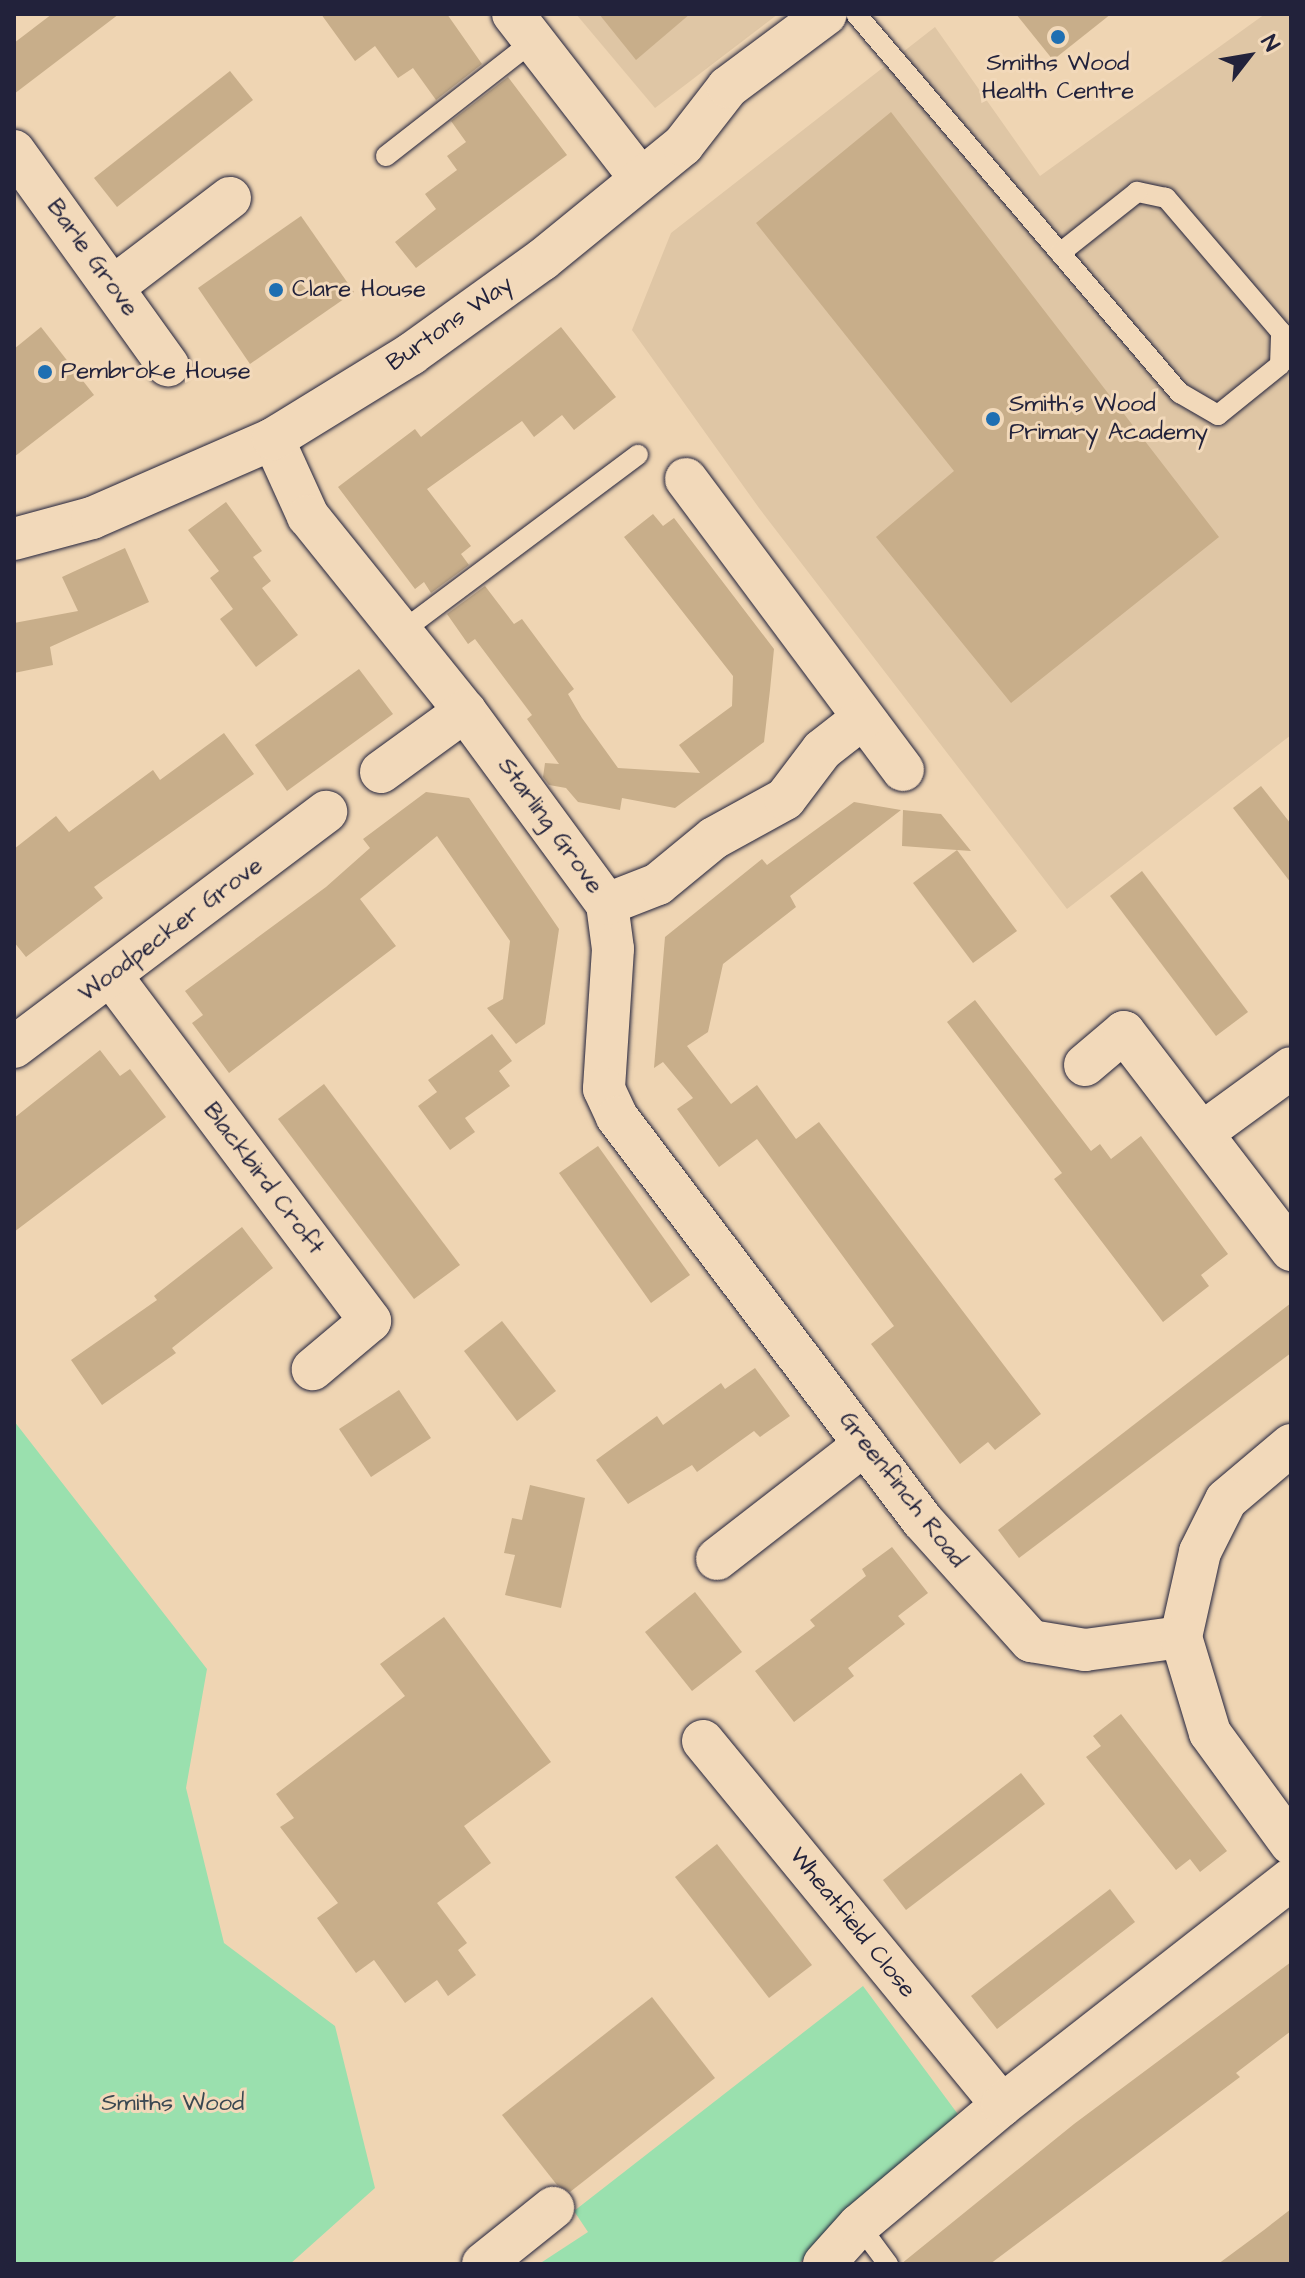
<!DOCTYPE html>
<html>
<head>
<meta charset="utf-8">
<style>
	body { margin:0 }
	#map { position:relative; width:1305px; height:2278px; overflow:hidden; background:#efd5b3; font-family:"Architects Daughter",sans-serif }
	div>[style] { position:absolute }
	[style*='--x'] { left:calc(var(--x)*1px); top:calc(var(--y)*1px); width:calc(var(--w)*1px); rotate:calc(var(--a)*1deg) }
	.built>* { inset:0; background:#dfc6a5 }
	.green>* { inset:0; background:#9ae0ae }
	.building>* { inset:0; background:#c8ae8a }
	.roads { filter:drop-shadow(0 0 2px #22223b) drop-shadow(0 0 2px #22223b) }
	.service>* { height:20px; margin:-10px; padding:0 10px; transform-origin:10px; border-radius:10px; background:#f2d9ba }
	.minor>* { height:42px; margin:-21px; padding:0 21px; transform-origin:21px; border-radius:21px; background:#f2d9ba }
	.dots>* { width:22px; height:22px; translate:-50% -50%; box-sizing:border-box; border:4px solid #f2d9ba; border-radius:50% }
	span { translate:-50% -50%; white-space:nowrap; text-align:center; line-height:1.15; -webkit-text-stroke:6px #f2d9ba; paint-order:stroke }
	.poi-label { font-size:24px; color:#22223b }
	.left { translate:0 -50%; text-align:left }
	.street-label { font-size:24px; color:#22223b }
	.park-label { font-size:24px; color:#3a4852 }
	.frame { position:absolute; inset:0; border:16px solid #22223b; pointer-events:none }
	.north { position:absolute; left:1209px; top:16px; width:80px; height:80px; -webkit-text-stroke:6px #f2d9ba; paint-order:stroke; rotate:59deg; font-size:22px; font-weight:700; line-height:32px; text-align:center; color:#22223b }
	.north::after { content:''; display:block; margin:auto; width:28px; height:36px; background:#22223b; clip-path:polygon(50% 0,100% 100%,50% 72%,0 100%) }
</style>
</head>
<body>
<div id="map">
	<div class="built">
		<i style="clip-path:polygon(576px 14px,778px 14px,655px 108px)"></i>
		<i style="clip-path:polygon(1265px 14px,1291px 14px,1291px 735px,1067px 909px,759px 508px,632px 330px,671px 233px,935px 27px,1040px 176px)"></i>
	</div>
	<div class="green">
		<i style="clip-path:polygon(14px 1421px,207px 1669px,186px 1788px,224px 1943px,335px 2026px,375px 2188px,290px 2264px,14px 2264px)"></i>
		<i style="clip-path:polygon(863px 1986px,960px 2117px,823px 2243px,798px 2264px,539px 2264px,588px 2232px,574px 2211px)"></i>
	</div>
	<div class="building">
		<i style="clip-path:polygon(52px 14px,119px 14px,14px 94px,14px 43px)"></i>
		<i style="clip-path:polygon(321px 14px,447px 14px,482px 64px,436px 100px,413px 68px,398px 78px,375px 46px,355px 61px)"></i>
		<i style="clip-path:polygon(599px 14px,690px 14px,636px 60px)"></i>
		<i style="clip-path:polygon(1016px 14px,1111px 14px,1053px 60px)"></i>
		<i style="clip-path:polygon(230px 71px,253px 100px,117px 207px,94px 178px)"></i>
		<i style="clip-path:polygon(508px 77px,567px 155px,416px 268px,395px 242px,436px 209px,425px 194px,457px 170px,447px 156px,466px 142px,451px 121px)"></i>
		<i style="clip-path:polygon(891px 112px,1219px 537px,1011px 703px,876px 537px,954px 471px,756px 223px)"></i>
		<i style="clip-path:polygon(301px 216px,354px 292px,250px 364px,198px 288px)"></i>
		<i style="clip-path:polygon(41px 327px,94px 395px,14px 457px,14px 349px)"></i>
		<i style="clip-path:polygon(561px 327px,616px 397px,574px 430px,562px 415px,534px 437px,522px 421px,427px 489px,471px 546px,461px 554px,469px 565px,431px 593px,424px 582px,415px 589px,338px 487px,415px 429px,421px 437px)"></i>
		<i style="clip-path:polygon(226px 502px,262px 551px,253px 557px,271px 581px,262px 588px,298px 635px,256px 667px,220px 619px,233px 609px,210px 578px,219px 571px,188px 530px)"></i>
		<i style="clip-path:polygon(653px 514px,663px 526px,674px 518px,774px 649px,770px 690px,764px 742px,675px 808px,622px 798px,620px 810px,578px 802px,566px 788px,549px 785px,543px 777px,545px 763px,559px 764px,527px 719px,532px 715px,475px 639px,468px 644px,447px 614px,485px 586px,514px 624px,522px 619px,574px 689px,568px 694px,582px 718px,618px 768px,700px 773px,679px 745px,732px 706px,733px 676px,624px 537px)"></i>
		<i style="clip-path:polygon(125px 548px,149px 602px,50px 647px,53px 665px,14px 673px,14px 623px,78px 611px,62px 577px)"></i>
		<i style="clip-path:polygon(359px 669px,393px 714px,287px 791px,255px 745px)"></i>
		<i style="clip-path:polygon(224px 733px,254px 774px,94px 887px,103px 898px,26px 957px,14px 942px,14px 849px,56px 816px,69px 832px,153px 770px,160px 780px)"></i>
		<i style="clip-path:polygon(1261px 786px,1291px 824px,1291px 883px,1233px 808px)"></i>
		<i style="clip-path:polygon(426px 792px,469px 798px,559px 929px,545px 1024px,516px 1044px,487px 1008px,503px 999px,510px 941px,437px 836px,360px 899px,396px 946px,229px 1073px,192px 1023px,203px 1015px,185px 991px,326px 887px,370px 848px,363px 839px)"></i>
		<i style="clip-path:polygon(854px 802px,901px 810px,790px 896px,796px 907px,723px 964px,708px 1032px,687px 1046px,731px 1104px,757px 1085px,796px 1139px,819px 1122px,1041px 1414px,995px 1450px,988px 1442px,960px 1464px,871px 1344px,894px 1326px,757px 1139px,719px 1167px,677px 1109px,693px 1098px,663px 1062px,654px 1068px,665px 937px,762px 859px,767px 865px)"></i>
		<i style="clip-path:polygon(903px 810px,941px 814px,971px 851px,957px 850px,1017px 931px,973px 963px,913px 883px,957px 850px,902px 846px)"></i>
		<i style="clip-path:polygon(1142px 871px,1248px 1012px,1216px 1036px,1110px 896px)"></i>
		<i style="clip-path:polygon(975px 1000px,1091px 1151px,1100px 1144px,1111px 1159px,1141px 1136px,1228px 1254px,1201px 1275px,1209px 1286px,1163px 1322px,1054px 1179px,1062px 1173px,947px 1022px)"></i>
		<i style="clip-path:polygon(492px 1034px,512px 1061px,499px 1071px,510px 1086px,465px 1118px,475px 1132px,450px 1150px,418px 1106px,437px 1092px,428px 1080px)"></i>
		<i style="clip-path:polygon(100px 1050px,120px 1076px,130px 1069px,166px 1117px,14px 1232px,14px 1118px)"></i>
		<i style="clip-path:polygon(324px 1084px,460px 1265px,414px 1299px,278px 1119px)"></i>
		<i style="clip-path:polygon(598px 1146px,690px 1275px,651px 1303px,559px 1173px)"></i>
		<i style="clip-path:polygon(242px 1227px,273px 1268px,172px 1348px,176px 1353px,102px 1405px,71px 1360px,157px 1300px,154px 1296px)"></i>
		<i style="clip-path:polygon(1291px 1303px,1291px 1353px,1019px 1558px,998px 1530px)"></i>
		<i style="clip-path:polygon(502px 1321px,556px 1391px,517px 1421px,464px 1351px)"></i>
		<i style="clip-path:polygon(755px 1368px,790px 1416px,760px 1437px,754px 1431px,697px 1472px,692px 1465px,628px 1504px,596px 1460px,657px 1416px,663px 1425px,721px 1383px,725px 1389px)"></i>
		<i style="clip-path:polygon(399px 1390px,431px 1438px,371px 1477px,339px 1429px)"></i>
		<i style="clip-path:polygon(530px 1485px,585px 1498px,561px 1608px,505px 1595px,515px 1555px,504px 1553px,512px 1518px,522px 1520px)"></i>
		<i style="clip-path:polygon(892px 1547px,928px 1593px,898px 1616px,905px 1624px,848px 1668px,854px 1676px,794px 1722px,755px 1671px,815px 1626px,810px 1620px,866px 1576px,862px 1569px)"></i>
		<i style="clip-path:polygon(695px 1592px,742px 1652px,692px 1691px,645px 1632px)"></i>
		<i style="clip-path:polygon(444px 1617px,551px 1762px,464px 1826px,491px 1863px,437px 1903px,467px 1943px,458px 1950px,476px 1975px,448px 1996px,437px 1980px,405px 2003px,374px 1960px,356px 1973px,317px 1918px,338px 1903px,280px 1827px,294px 1818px,276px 1794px,405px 1696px,380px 1664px)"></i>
		<i style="clip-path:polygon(1121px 1714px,1227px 1851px,1200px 1872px,1190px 1859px,1176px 1870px,1086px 1757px,1101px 1746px,1093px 1736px)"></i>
		<i style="clip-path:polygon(1021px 1773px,1045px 1804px,906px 1910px,883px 1880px)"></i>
		<i style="clip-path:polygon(717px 1844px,812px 1965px,769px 1998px,675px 1877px)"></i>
		<i style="clip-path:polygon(1110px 1889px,1135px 1922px,997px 2029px,971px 1996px)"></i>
		<i style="clip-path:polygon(1291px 1962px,1291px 2031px,1236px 2073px,1240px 2077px,990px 2264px,901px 2264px,1074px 2124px)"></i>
		<i style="clip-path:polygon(652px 1997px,715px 2078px,570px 2192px,557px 2185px,502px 2115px)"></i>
		<i style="clip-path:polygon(1291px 2209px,1291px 2264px,1218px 2264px,1264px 2230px)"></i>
	</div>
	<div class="roads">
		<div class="service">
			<i style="--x:856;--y:14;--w:499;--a:49.5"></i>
			<i style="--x:1180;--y:393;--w:44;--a:30.1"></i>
			<i style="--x:1218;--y:415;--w:80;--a:-38.9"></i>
			<i style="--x:1280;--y:365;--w:33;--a:-88"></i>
			<i style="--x:1281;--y:332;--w:177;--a:-130.6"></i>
			<i style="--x:1166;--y:198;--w:30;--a:-168"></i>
			<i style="--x:1137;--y:192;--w:98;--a:141.6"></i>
			<i style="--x:386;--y:156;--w:187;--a:-38"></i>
			<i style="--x:401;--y:632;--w:296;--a:-36.8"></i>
			<i style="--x:859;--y:2225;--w:49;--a:53.4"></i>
		</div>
		<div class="minor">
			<i style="--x:513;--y:14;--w:207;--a:52.2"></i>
			<i style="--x:14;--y:151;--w:264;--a:54.3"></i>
			<i style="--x:113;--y:287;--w:147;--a:-37.3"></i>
			<i style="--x:273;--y:439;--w:85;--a:65.6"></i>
			<i style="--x:308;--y:516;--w:250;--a:51.2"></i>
			<i style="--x:465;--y:711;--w:240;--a:53.7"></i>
			<i style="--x:607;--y:904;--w:45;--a:82.4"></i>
			<i style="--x:613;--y:949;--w:140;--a:93.7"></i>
			<i style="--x:604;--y:1089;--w:31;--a:65"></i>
			<i style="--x:617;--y:1117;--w:505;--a:52.88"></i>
			<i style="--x:922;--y:1520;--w:163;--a:48"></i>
			<i style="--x:1031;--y:1641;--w:55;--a:9.5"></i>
			<i style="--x:1085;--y:1650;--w:97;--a:-7.7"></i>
			<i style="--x:686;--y:479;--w:363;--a:53.3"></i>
			<i style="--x:14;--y:539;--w:81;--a:-15.1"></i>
			<i style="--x:92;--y:518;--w:197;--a:-23.6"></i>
			<i style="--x:273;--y:439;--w:162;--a:-31.6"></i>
			<i style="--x:411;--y:354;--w:161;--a:-35.7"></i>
			<i style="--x:542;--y:260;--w:182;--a:-39.2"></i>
			<i style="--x:683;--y:145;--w:73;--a:-52.2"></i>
			<i style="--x:728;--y:87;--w:122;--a:-36.7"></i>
			<i style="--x:381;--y:772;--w:104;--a:-36"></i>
			<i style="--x:607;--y:904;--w:55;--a:-21.4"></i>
			<i style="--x:658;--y:884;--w:72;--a:-39.4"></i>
			<i style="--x:714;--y:838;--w:81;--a:-28.8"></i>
			<i style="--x:785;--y:799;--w:61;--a:-52.9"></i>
			<i style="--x:822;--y:750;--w:52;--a:-38"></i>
			<i style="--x:112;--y:977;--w:430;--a:53.1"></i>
			<i style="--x:370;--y:1321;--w:75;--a:139.9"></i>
			<i style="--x:14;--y:1047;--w:391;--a:-37"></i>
			<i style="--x:1085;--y:1065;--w:51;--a:-40.2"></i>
			<i style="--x:1124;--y:1032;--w:275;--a:52.5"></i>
			<i style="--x:1202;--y:1133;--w:110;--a:-36.1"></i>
			<i style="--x:1291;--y:1445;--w:85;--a:139.8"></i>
			<i style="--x:1226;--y:1500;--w:58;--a:116.6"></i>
			<i style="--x:1200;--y:1552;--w:87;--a:102.6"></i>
			<i style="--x:1181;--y:1637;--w:100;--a:73.2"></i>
			<i style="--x:1210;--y:1733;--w:137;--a:53.9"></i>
			<i style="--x:717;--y:1559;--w:187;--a:-37.8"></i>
			<i style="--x:703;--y:1741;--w:471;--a:50.6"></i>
			<i style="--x:483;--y:2264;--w:90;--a:-38.7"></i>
			<i style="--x:824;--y:2264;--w:52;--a:-48.1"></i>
			<i style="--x:859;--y:2225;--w:187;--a:-40"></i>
			<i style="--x:1002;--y:2105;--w:367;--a:-38"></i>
		</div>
	</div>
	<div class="dots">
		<i style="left:1058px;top:37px;background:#1f6fb2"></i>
		<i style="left:276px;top:290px;background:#1f6fb2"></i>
		<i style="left:45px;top:372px;background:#1f6fb2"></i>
		<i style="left:993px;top:419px;background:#1f6fb2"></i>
	</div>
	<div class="poi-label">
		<span style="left:1058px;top:78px">Smiths Wood<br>Health Centre</span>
		<span class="left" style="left:292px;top:290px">Clare House</span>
		<span class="left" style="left:61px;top:372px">Pembroke House</span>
		<span class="left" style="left:1009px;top:419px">Smith's Wood<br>Primary Academy</span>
	</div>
	<div class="street-label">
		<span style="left:92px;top:258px;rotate:54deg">Barle Grove</span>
		<span style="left:450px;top:324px;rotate:-35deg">Burtons Way</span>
		<span style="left:550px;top:826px;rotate:54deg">Starling Grove</span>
		<span style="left:171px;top:930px;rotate:-37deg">Woodpecker Grove</span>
		<span style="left:263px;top:1179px;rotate:53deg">Blackbird Croft</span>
		<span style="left:902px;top:1490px;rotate:52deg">Greenfinch Road</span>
		<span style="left:852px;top:1923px;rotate:51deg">Wheatfield Close</span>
	</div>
	<div class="park-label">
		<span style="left:173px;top:2104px">Smiths Wood</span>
	</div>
	<div class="frame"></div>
	<div class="north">N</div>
</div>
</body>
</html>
